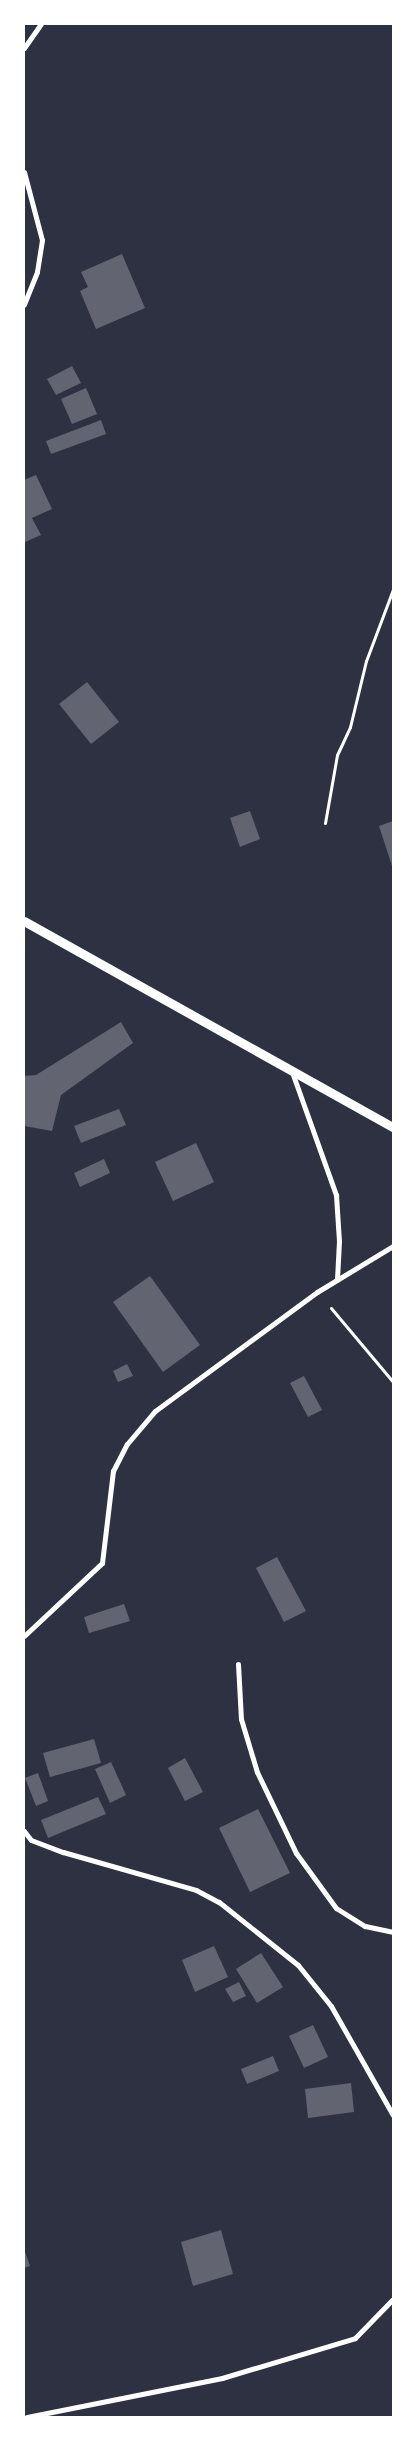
<!DOCTYPE html>
<html>
<head>
<meta charset="utf-8">
<style>
	body { margin:0 }
	#map { position:relative; width:417px; height:2441px; overflow:hidden; background:#2d3142; font-family:"Asap Condensed",sans-serif }
	div>[style] { position:absolute }
	[style*='--x'] { left:calc(var(--x)*1px); top:calc(var(--y)*1px); width:calc(var(--w)*1px); rotate:calc(var(--a)*1deg) }
	.building>* { inset:0; background:#626471 }
	.path>* { height:3px; margin:-1.5px; padding:0 1.5px; transform-origin:1.5px; border-radius:1.5px; background:#fff }
	.minor>* { height:5px; margin:-2.5px; padding:0 2.5px; transform-origin:2.5px; border-radius:2.5px; background:#fff }
	.tertiary>* { height:9px; margin:-4.5px; padding:0 4.5px; transform-origin:4.5px; border-radius:4.5px; background:#fff }
	span { translate:-50% -50%; white-space:nowrap; text-align:center; line-height:1.15; -webkit-text-stroke:4px #fff; paint-order:stroke }
	.frame { position:absolute; inset:0; border:25px solid #fff; pointer-events:none }
</style>
</head>
<body>
<div id="map">
	<div class="building">
		<i style="clip-path:polygon(122px 254px,145px 308px,96px 329px,80px 291px,88px 287px,81px 272px)"></i>
		<i style="clip-path:polygon(72px 366px,81px 383px,56px 395px,47px 379px)"></i>
		<i style="clip-path:polygon(86px 388px,97px 414px,72px 424px,61px 399px)"></i>
		<i style="clip-path:polygon(101px 420px,106px 434px,51px 454px,46px 441px)"></i>
		<i style="clip-path:polygon(36px 475px,52px 509px,32px 518px,41px 535px,25px 542px,24px 480px)"></i>
		<i style="clip-path:polygon(87px 682px,119px 722px,91px 744px,59px 704px)"></i>
		<i style="clip-path:polygon(250px 811px,260px 839px,240px 847px,230px 818px)"></i>
		<i style="clip-path:polygon(393px 821px,393px 869px,379px 826px)"></i>
		<i style="clip-path:polygon(121px 1022px,133px 1043px,61px 1095px,52px 1131px,24px 1126px,24px 1076px,36px 1075px)"></i>
		<i style="clip-path:polygon(119px 1109px,126px 1125px,81px 1143px,74px 1126px)"></i>
		<i style="clip-path:polygon(196px 1143px,214px 1182px,173px 1201px,155px 1162px)"></i>
		<i style="clip-path:polygon(104px 1159px,110px 1173px,80px 1187px,74px 1173px)"></i>
		<i style="clip-path:polygon(150px 1276px,200px 1345px,163px 1372px,113px 1302px)"></i>
		<i style="clip-path:polygon(127px 1364px,133px 1376px,118px 1382px,113px 1371px)"></i>
		<i style="clip-path:polygon(304px 1376px,322px 1410px,308px 1417px,290px 1383px)"></i>
		<i style="clip-path:polygon(277px 1557px,306px 1611px,284px 1622px,256px 1568px)"></i>
		<i style="clip-path:polygon(124px 1604px,130px 1621px,89px 1633px,84px 1617px)"></i>
		<i style="clip-path:polygon(94px 1739px,101px 1763px,50px 1777px,43px 1753px)"></i>
		<i style="clip-path:polygon(185px 1758px,203px 1792px,185px 1801px,168px 1768px)"></i>
		<i style="clip-path:polygon(111px 1762px,126px 1795px,110px 1803px,95px 1769px)"></i>
		<i style="clip-path:polygon(38px 1773px,48px 1801px,36px 1806px,25px 1778px)"></i>
		<i style="clip-path:polygon(98px 1797px,106px 1814px,48px 1838px,41px 1820px)"></i>
		<i style="clip-path:polygon(258px 1809px,290px 1873px,250px 1892px,219px 1828px)"></i>
		<i style="clip-path:polygon(214px 1946px,228px 1977px,195px 1992px,182px 1960px)"></i>
		<i style="clip-path:polygon(261px 1953px,283px 1987px,257px 2003px,236px 1969px)"></i>
		<i style="clip-path:polygon(239px 1982px,246px 1996px,233px 2002px,225px 1989px)"></i>
		<i style="clip-path:polygon(313px 2025px,328px 2057px,304px 2068px,289px 2036px)"></i>
		<i style="clip-path:polygon(273px 2056px,279px 2071px,247px 2084px,241px 2069px)"></i>
		<i style="clip-path:polygon(351px 2083px,354px 2112px,308px 2118px,305px 2089px)"></i>
		<i style="clip-path:polygon(221px 2230px,233px 2274px,193px 2286px,181px 2242px)"></i>
		<i style="clip-path:polygon(24px 2249px,30px 2266px,24px 2268px)"></i>
	</div>
	<div class="path">
		<i style="--x:325;--y:823;--w:69;--a:-80"></i>
		<i style="--x:337;--y:755;--w:31;--a:-65"></i>
		<i style="--x:350;--y:727;--w:68;--a:-76.4"></i>
		<i style="--x:366;--y:661;--w:77;--a:-69.4"></i>
		<i style="--x:331;--y:1308;--w:97;--a:50"></i>
	</div>
	<div class="minor">
		<i style="--x:24;--y:48;--w:29;--a:-55"></i>
		<i style="--x:24;--y:172;--w:70;--a:75.2"></i>
		<i style="--x:42;--y:240;--w:32;--a:99"></i>
		<i style="--x:37;--y:272;--w:35;--a:112"></i>
		<i style="--x:292;--y:1072;--w:131;--a:70.3"></i>
		<i style="--x:336;--y:1195;--w:46;--a:86.3"></i>
		<i style="--x:339;--y:1241;--w:39;--a:93"></i>
		<i style="--x:24;--y:1636;--w:107;--a:-43.1"></i>
		<i style="--x:102;--y:1563;--w:93;--a:-83.2"></i>
		<i style="--x:113;--y:1471;--w:30;--a:-63"></i>
		<i style="--x:127;--y:1444;--w:43;--a:-49.7"></i>
		<i style="--x:155;--y:1411;--w:201;--a:-36.3"></i>
		<i style="--x:317;--y:1292;--w:89;--a:-31.2"></i>
		<i style="--x:238;--y:1664;--w:55;--a:86.9"></i>
		<i style="--x:241;--y:1719;--w:55;--a:73.2"></i>
		<i style="--x:257;--y:1772;--w:90;--a:64.3"></i>
		<i style="--x:296;--y:1853;--w:68;--a:54"></i>
		<i style="--x:336;--y:1908;--w:34;--a:32"></i>
		<i style="--x:365;--y:1926;--w:29;--a:12"></i>
		<i style="--x:24;--y:1831;--w:11;--a:52"></i>
		<i style="--x:31;--y:1840;--w:34;--a:21"></i>
		<i style="--x:63;--y:1852;--w:138;--a:15.9"></i>
		<i style="--x:196;--y:1890;--w:26;--a:28"></i>
		<i style="--x:219;--y:1902;--w:101;--a:38.6"></i>
		<i style="--x:298;--y:1965;--w:53;--a:51.2"></i>
		<i style="--x:331;--y:2006;--w:125;--a:60.4"></i>
		<i style="--x:27;--y:2417;--w:199;--a:-11.3"></i>
		<i style="--x:222;--y:2378;--w:139;--a:-16.7"></i>
		<i style="--x:355;--y:2338;--w:54;--a:-45.7"></i>
	</div>
	<div class="tertiary">
		<i style="--x:24;--y:921;--w:423;--a:29.2"></i>
	</div>
	<div class="frame"></div>
</div>
</body>
</html>
